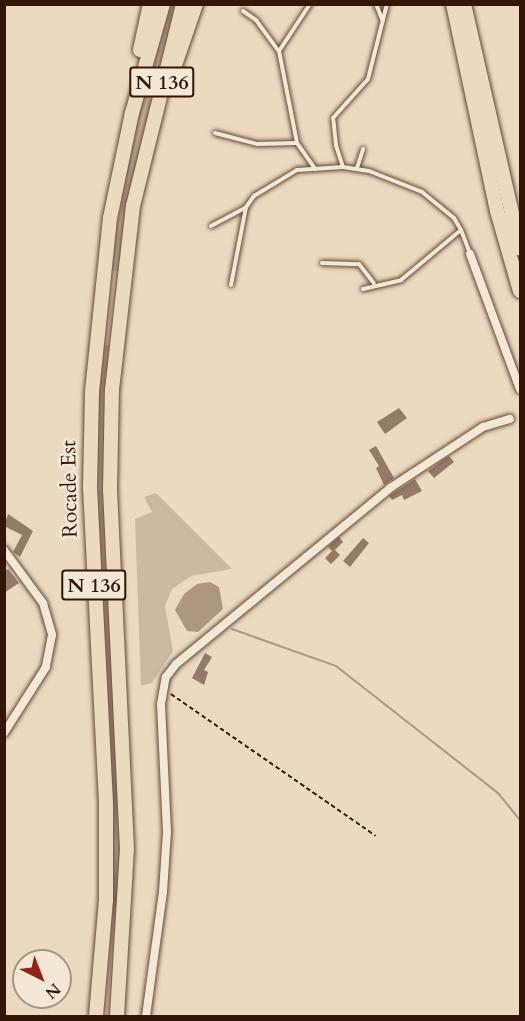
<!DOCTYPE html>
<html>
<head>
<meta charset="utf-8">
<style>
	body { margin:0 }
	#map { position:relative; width:525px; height:1021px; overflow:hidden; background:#ecdac0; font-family:Cardo,serif }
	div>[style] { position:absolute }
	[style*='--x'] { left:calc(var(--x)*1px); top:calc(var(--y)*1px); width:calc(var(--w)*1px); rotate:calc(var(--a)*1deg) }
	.green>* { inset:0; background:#cdb9a1 }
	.water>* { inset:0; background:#ad9781 }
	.stream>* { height:2px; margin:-1px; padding:0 1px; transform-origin:1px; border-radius:1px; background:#ad9781 }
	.building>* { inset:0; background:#937c67 }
	.path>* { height:1.5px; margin-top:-0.75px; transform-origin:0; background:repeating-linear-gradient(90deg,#331607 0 4.5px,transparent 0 7.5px) }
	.roads { filter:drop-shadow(0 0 2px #614735) drop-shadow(0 0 2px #614735) }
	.service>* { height:4px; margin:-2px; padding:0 2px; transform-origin:2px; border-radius:2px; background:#f3e7d6 }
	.minor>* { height:8px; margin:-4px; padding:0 4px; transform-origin:4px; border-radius:4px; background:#f3e7d6 }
	.trunk>* { height:14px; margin:-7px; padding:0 7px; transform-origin:7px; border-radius:7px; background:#ecdac0 }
	span { translate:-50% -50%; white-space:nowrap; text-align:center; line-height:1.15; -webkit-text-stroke:5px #f3e7d6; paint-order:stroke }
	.shield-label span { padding:2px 4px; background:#f3e7d6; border:2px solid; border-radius:4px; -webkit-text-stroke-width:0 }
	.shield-label { font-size:20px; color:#331607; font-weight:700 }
	.street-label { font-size:21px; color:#331607 }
	.frame { position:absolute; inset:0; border:6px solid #331607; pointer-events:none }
	.north { position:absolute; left:12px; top:949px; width:60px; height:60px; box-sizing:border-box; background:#f3e7d6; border:2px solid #a69383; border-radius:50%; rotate:138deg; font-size:16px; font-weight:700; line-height:24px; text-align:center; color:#331607 }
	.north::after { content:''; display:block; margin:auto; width:21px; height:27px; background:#8f2418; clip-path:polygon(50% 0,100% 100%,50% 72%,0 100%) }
</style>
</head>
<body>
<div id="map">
	<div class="green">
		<i style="clip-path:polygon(168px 5px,178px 5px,142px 137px,118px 271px,109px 270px,133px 135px)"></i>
		<i style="clip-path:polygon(101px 344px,110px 346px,104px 494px,121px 849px,120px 906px,111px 907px,96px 447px)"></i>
		<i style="clip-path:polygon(156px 493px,232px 569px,191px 576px,172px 589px,165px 606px,173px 651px,152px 683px,141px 686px,135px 519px,152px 512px,144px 497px)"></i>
	</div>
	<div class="water">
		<i style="clip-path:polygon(210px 582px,219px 587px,223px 609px,198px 632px,187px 631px,175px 610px,184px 594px,197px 584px)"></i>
	</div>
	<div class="stream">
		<i style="--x:232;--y:629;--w:110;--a:19.6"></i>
		<i style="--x:336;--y:666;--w:206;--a:38.1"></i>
		<i style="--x:498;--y:793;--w:35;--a:51"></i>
	</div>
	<div class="building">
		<i style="clip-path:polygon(399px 408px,407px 418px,385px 434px,377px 422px)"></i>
		<i style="clip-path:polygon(376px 446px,394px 478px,384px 485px,376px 468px,379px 466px,369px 450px)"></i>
		<i style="clip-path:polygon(449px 456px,454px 462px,434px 478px,428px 471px)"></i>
		<i style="clip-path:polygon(415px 479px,422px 491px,404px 500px,402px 495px,392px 500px,389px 496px)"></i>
		<i style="clip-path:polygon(8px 514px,33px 531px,20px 557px,13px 552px,22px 535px,4px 526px)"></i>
		<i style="clip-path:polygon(339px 537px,343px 542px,335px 550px,340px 555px,331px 564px,325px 558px,332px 551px,328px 547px)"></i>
		<i style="clip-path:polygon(363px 538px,369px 543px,350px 567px,343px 561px)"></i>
		<i style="clip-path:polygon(8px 569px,19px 583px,4px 593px,4px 572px)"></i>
		<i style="clip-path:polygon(205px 653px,212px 657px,204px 670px,208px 672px,204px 685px,192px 678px)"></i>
	</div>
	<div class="path">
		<i style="--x:171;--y:694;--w:249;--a:34.7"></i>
	</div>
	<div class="roads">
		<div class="service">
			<i style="--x:310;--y:4;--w:56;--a:123.4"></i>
			<i style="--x:279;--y:51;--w:94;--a:78.9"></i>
			<i style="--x:297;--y:143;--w:32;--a:55"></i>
			<i style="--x:376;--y:4;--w:18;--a:68"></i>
			<i style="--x:243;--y:11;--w:16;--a:35"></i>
			<i style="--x:256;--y:20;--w:37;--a:54"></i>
			<i style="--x:215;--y:133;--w:43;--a:14.7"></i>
			<i style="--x:257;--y:144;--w:40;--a:-1.4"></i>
			<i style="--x:343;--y:167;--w:23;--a:-108"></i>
			<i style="--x:336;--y:145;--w:27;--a:-96"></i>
			<i style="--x:333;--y:118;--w:52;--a:-48.1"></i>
			<i style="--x:368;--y:79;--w:77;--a:-75.8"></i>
			<i style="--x:357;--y:168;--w:20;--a:-72"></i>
			<i style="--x:211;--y:226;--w:40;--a:-28"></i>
			<i style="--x:246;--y:207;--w:14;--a:-54"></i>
			<i style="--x:254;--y:196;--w:50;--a:-31.2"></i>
			<i style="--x:297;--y:170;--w:46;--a:-3.7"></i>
			<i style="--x:343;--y:167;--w:26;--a:9"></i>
			<i style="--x:369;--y:171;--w:57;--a:21.6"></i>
			<i style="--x:422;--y:192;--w:41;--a:39.1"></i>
			<i style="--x:454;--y:218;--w:14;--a:60"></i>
			<i style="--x:322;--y:263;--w:37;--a:2"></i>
			<i style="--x:359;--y:264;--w:24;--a:52"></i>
			<i style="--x:231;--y:285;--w:79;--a:-79.1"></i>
			<i style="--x:363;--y:289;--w:39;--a:-13"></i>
			<i style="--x:401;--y:280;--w:78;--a:-39.8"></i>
			<i style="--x:461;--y:230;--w:25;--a:69"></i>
		</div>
		<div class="minor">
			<i style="--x:470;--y:254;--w:144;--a:69.7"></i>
			<i style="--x:4;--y:550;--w:66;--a:53.7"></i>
			<i style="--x:43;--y:603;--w:33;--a:74"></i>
			<i style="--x:52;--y:635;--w:33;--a:101"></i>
			<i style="--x:46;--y:667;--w:78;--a:122.5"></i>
			<i style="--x:146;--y:1016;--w:125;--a:-82.2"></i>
			<i style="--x:163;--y:892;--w:60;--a:-86.2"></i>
			<i style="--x:167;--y:832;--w:128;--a:-92.7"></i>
			<i style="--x:161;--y:704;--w:27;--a:-80"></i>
			<i style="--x:166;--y:677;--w:16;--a:-52"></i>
			<i style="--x:176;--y:664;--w:277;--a:-39.4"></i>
			<i style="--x:390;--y:488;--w:111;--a:-33.3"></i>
			<i style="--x:483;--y:427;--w:28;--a:-17"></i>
		</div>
		<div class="trunk">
			<i style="--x:453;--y:4;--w:212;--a:78"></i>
			<i style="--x:497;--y:211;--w:83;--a:74"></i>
			<i style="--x:464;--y:4;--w:251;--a:77.1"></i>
			<i style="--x:140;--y:50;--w:47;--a:-77.7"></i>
			<i style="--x:174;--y:68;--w:68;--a:-71"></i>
			<i style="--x:96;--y:1016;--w:116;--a:-85.1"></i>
			<i style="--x:106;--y:900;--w:97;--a:-90"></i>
			<i style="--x:106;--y:803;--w:315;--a:-92.9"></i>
			<i style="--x:90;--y:488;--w:96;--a:-88.8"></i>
			<i style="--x:92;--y:392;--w:175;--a:-84.1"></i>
			<i style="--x:110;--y:218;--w:107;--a:-78.2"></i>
			<i style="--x:132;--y:113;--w:113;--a:-74.1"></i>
			<i style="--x:117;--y:1016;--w:166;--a:-86.6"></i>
			<i style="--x:127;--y:850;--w:360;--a:-92.7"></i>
			<i style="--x:110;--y:490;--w:100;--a:-88.9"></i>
			<i style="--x:112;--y:390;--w:185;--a:-83.5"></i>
			<i style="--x:133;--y:206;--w:208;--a:-76.1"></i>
		</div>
	</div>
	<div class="shield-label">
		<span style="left:162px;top:82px">N 136</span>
		<span style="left:94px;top:585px">N 136</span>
	</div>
	<div class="street-label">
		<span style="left:70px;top:489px;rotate:-91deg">Rocade Est</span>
	</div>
	<div class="frame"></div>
	<div class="north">N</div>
</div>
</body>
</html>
